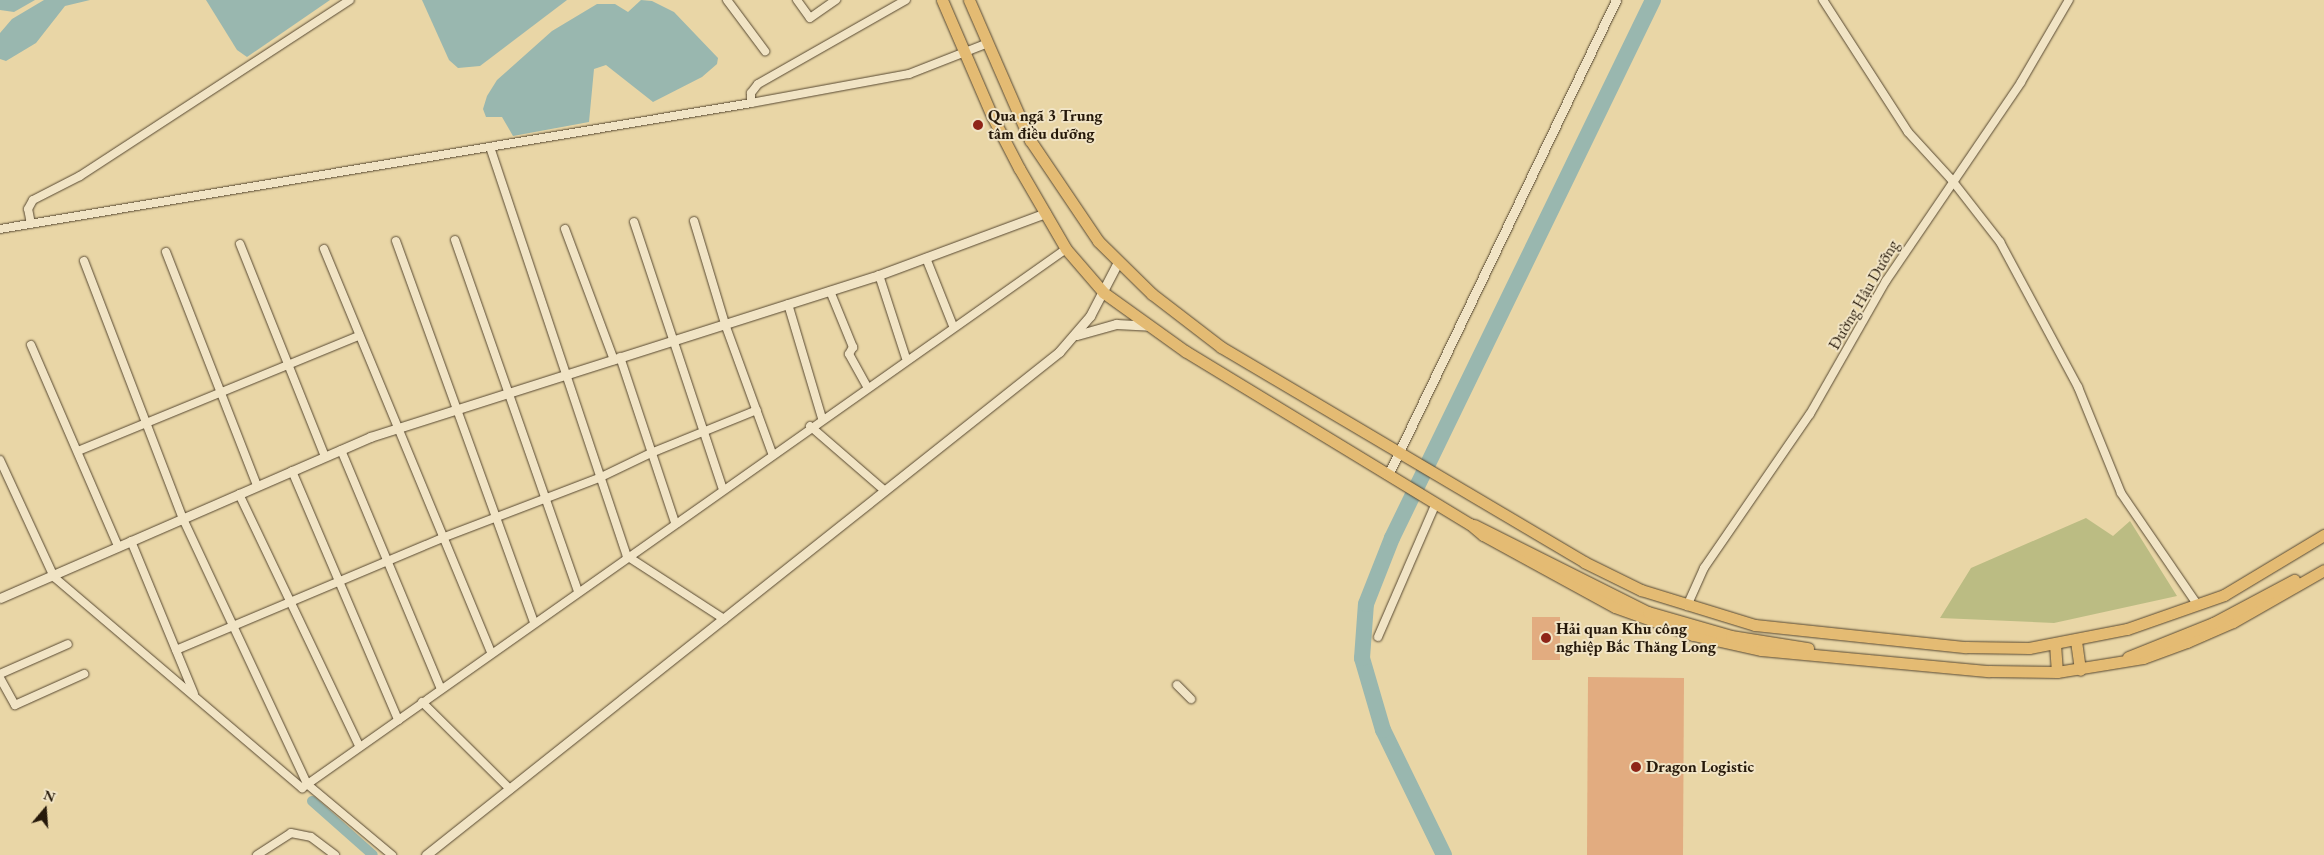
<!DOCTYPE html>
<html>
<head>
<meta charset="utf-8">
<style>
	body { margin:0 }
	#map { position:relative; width:2324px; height:855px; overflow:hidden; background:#e9d6a6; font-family:"EB Garamond",serif }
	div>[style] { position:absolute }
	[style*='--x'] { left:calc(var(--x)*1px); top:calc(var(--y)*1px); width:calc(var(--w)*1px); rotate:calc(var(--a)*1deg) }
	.green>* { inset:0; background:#bbbc83 }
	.water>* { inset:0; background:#99b7af }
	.canal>* { height:10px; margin:-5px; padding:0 5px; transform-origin:5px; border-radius:5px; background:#99b7af }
	.river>* { height:16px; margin:-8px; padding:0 8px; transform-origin:8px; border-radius:8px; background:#99b7af }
	.building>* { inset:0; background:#e2ac80 }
	.roads { filter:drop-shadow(0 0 1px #574831) drop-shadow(0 0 1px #574831) }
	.minor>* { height:8px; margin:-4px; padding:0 4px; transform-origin:4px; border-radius:4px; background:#f1e4c5 }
	.tertiary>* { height:9px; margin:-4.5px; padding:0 4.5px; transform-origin:4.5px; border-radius:4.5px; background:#f1e4c5 }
	.primary>* { height:11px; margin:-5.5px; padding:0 5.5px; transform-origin:5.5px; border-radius:5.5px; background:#e4bb73 }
	.dots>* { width:14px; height:14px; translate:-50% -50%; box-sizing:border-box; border:2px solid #f1e4c5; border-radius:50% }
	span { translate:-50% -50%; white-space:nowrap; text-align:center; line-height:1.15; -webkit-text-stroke:4px #f1e4c5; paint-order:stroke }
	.poi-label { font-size:16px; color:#26190a; font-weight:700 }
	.left { translate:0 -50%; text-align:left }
	.street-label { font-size:16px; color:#26190a }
	.north { position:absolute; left:20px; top:785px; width:50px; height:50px; -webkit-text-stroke:4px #f1e4c5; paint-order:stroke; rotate:18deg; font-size:14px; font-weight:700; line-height:20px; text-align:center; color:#26190a }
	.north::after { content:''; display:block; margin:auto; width:18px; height:22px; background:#26190a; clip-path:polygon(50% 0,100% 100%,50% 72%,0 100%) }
</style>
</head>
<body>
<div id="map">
	<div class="green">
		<i style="clip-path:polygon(2086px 518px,2113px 536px,2130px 521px,2177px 596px,2054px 623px,1940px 618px,1971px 568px)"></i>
	</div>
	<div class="water">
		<i style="clip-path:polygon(0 0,35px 0,14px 12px,0 10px)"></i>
		<i style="clip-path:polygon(44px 0,90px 0,65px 6px,36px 43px,6px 61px,0 59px,0 33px,12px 19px)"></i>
		<i style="clip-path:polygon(206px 0,330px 0,247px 57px,237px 50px)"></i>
		<i style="clip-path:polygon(422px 0,567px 0,480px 66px,458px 68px,449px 60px)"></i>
		<i style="clip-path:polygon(641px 0,652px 1px,674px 12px,718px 58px,717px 64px,702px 77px,653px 102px,606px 65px,594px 69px,589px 122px,513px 136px,502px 117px,486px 117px,483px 109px,487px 96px,497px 80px,552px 31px,597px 4px,615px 4px,628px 12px)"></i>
	</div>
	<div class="canal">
		<i style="--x:312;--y:801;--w:81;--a:41.5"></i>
	</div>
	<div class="river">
		<i style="--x:1444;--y:855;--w:139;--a:-116"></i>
		<i style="--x:1383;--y:730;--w:75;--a:-106.3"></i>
		<i style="--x:1362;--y:658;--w:54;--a:-85.8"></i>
		<i style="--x:1366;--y:604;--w:71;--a:-68.5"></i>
		<i style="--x:1392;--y:538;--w:598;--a:-64.12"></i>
	</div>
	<div class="building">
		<i style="clip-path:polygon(1532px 617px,1560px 617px,1560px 660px,1532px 660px)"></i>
		<i style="clip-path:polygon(1588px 677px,1684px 678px,1683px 855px,1587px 855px)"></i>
	</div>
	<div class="roads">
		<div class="minor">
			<i style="--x:727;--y:0;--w:64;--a:53.3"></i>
			<i style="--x:797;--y:0;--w:22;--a:54"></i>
			<i style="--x:810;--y:18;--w:32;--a:-35"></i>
			<i style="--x:1823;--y:0;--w:157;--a:57.2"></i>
			<i style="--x:1908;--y:132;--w:64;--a:47.5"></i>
			<i style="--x:1951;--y:179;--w:80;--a:52.1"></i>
			<i style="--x:2000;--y:242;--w:165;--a:61.7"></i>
			<i style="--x:2078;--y:387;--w:114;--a:67.9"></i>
			<i style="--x:2121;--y:493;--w:135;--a:55.6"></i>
			<i style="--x:751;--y:103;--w:10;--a:-90"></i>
			<i style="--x:751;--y:93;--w:11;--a:-52"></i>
			<i style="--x:758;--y:84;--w:170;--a:-29.6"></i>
			<i style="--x:490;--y:147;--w:431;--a:71.5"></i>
			<i style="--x:627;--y:556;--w:116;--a:33"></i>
			<i style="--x:694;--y:221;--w:108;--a:73.2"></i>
			<i style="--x:725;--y:324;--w:137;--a:70"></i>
			<i style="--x:634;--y:222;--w:281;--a:71.6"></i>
			<i style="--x:31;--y:224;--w:15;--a:-101"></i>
			<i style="--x:28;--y:209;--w:10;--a:-61"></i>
			<i style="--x:33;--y:200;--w:53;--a:-27.1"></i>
			<i style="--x:80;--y:176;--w:322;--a:-33.1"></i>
			<i style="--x:0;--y:229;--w:761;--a:-9.52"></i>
			<i style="--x:751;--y:103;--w:161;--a:-10.4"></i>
			<i style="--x:909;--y:74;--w:85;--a:-21.4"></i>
			<i style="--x:565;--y:229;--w:140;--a:69.5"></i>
			<i style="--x:455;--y:240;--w:372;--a:70.7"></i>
			<i style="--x:396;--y:241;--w:405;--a:70.1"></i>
			<i style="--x:240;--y:244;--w:228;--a:68.2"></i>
			<i style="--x:324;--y:249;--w:437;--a:67.5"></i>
			<i style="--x:166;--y:252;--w:251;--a:68.7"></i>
			<i style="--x:926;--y:258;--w:73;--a:68.3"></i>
			<i style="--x:84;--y:261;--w:279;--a:69"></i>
			<i style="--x:184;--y:521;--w:290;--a:64.9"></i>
			<i style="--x:307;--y:784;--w:111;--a:39.9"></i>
			<i style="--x:879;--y:275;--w:87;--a:72"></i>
			<i style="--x:830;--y:291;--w:61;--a:67.7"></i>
			<i style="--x:853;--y:347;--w:8;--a:120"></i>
			<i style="--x:849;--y:354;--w:37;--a:61"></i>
			<i style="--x:788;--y:304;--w:119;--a:73.4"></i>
			<i style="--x:31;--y:345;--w:219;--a:66.6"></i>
			<i style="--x:620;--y:357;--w:174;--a:71.6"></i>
			<i style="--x:810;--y:426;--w:99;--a:40.9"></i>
			<i style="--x:341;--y:450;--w:259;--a:67.3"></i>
			<i style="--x:78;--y:451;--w:304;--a:-22.3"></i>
			<i style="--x:0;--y:460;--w:129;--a:65.2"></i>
			<i style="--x:54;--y:577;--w:326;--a:40.4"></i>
			<i style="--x:302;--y:788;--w:935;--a:-35.2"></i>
			<i style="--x:292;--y:471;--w:271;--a:66.9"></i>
			<i style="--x:239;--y:494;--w:279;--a:64.5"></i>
			<i style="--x:131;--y:541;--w:165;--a:67.6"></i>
			<i style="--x:1687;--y:606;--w:42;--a:-65.9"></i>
			<i style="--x:1704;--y:568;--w:187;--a:-55.5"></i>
			<i style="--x:1810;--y:414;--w:153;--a:-60.3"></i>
			<i style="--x:1886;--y:281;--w:240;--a:-55.8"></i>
			<i style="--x:2021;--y:82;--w:95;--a:-59.7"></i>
			<i style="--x:1378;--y:637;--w:146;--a:-66.6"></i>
			<i style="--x:176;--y:650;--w:289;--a:-22.8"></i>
			<i style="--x:442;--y:538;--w:168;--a:-20.9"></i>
			<i style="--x:599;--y:478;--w:58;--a:-25.7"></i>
			<i style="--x:651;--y:453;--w:114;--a:-22.1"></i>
			<i style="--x:0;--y:674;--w:74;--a:-23.8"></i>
			<i style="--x:0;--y:678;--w:31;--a:61"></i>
			<i style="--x:15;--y:705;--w:76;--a:-24.2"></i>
			<i style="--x:1177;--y:685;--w:20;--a:45"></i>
			<i style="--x:422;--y:702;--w:124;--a:44.7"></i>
			<i style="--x:257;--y:855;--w:40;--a:-32.9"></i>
			<i style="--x:291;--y:833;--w:20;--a:11"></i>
			<i style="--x:311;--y:837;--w:30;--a:37"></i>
		</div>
		<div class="tertiary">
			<i style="--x:1077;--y:335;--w:41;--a:-15.8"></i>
			<i style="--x:1116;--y:324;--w:34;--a:3"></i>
			<i style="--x:1388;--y:475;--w:527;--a:-64.36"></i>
			<i style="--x:0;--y:598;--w:404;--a:-23.5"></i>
			<i style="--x:370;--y:437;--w:534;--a:-17.65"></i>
			<i style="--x:879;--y:275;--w:178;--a:-20.4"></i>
			<i style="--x:426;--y:855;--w:809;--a:-38.47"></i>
			<i style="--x:1059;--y:352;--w:48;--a:-49.3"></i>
			<i style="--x:1090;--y:316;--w:61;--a:-62.6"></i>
		</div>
		<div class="primary">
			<i style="--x:942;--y:0;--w:126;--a:66.7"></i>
			<i style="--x:992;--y:116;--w:59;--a:62.6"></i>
			<i style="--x:1019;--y:168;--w:94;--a:59.9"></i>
			<i style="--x:1066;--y:249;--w:58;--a:49.2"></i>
			<i style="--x:1104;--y:293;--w:100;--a:35.6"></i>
			<i style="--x:1185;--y:351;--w:333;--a:31.3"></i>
			<i style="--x:1470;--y:524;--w:17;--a:40"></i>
			<i style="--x:1483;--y:535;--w:150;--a:28.6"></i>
			<i style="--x:1615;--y:607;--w:83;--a:19.7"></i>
			<i style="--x:1693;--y:635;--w:70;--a:12.4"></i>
			<i style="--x:1761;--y:650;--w:229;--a:5.3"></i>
			<i style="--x:1989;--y:671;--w:68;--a:0.8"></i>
			<i style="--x:2057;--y:672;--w:87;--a:-9.2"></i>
			<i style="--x:2143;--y:658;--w:47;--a:-20"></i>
			<i style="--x:2187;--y:642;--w:50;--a:-23.5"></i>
			<i style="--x:2233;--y:622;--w:105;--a:-29.7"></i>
			<i style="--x:969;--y:0;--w:153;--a:66.5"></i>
			<i style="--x:1030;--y:140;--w:122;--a:56"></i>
			<i style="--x:1098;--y:241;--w:76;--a:44.5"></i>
			<i style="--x:1152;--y:294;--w:87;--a:37.5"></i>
			<i style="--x:1221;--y:347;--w:422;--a:30.6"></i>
			<i style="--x:1584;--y:562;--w:64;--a:26.2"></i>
			<i style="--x:1641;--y:590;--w:119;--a:17.1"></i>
			<i style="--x:1755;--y:625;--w:212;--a:6"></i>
			<i style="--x:1966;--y:647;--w:63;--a:0.9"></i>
			<i style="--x:2029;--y:648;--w:100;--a:-11"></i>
			<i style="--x:2127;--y:629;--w:103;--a:-19.3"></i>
			<i style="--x:2224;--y:595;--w:117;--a:-31"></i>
			<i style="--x:1474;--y:525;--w:195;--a:26.6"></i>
			<i style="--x:1648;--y:612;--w:86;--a:16.1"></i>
			<i style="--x:1731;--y:636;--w:78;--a:8.9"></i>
			<i style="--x:2076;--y:641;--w:29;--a:82"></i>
			<i style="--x:2055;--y:644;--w:28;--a:86"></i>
			<i style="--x:2128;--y:657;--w:92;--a:-21.8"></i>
			<i style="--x:2213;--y:623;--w:92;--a:-28"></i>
		</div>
	</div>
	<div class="dots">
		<i style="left:978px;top:125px;background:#8f2418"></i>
		<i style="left:1546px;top:638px;background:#8f2418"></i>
		<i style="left:1636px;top:767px;background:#8f2418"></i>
	</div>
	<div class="poi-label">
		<span class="left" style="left:988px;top:125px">Qua ngã 3 Trung<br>tâm điều dưỡng</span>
		<span class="left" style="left:1556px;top:638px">Hải quan Khu công<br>nghiệp Bắc Thăng Long</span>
		<span class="left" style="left:1646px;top:767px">Dragon Logistic</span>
	</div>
	<div class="street-label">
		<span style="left:1864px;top:295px;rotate:-60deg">Đường Hậu Dưỡng</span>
	</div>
	<div class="north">N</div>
</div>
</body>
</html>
